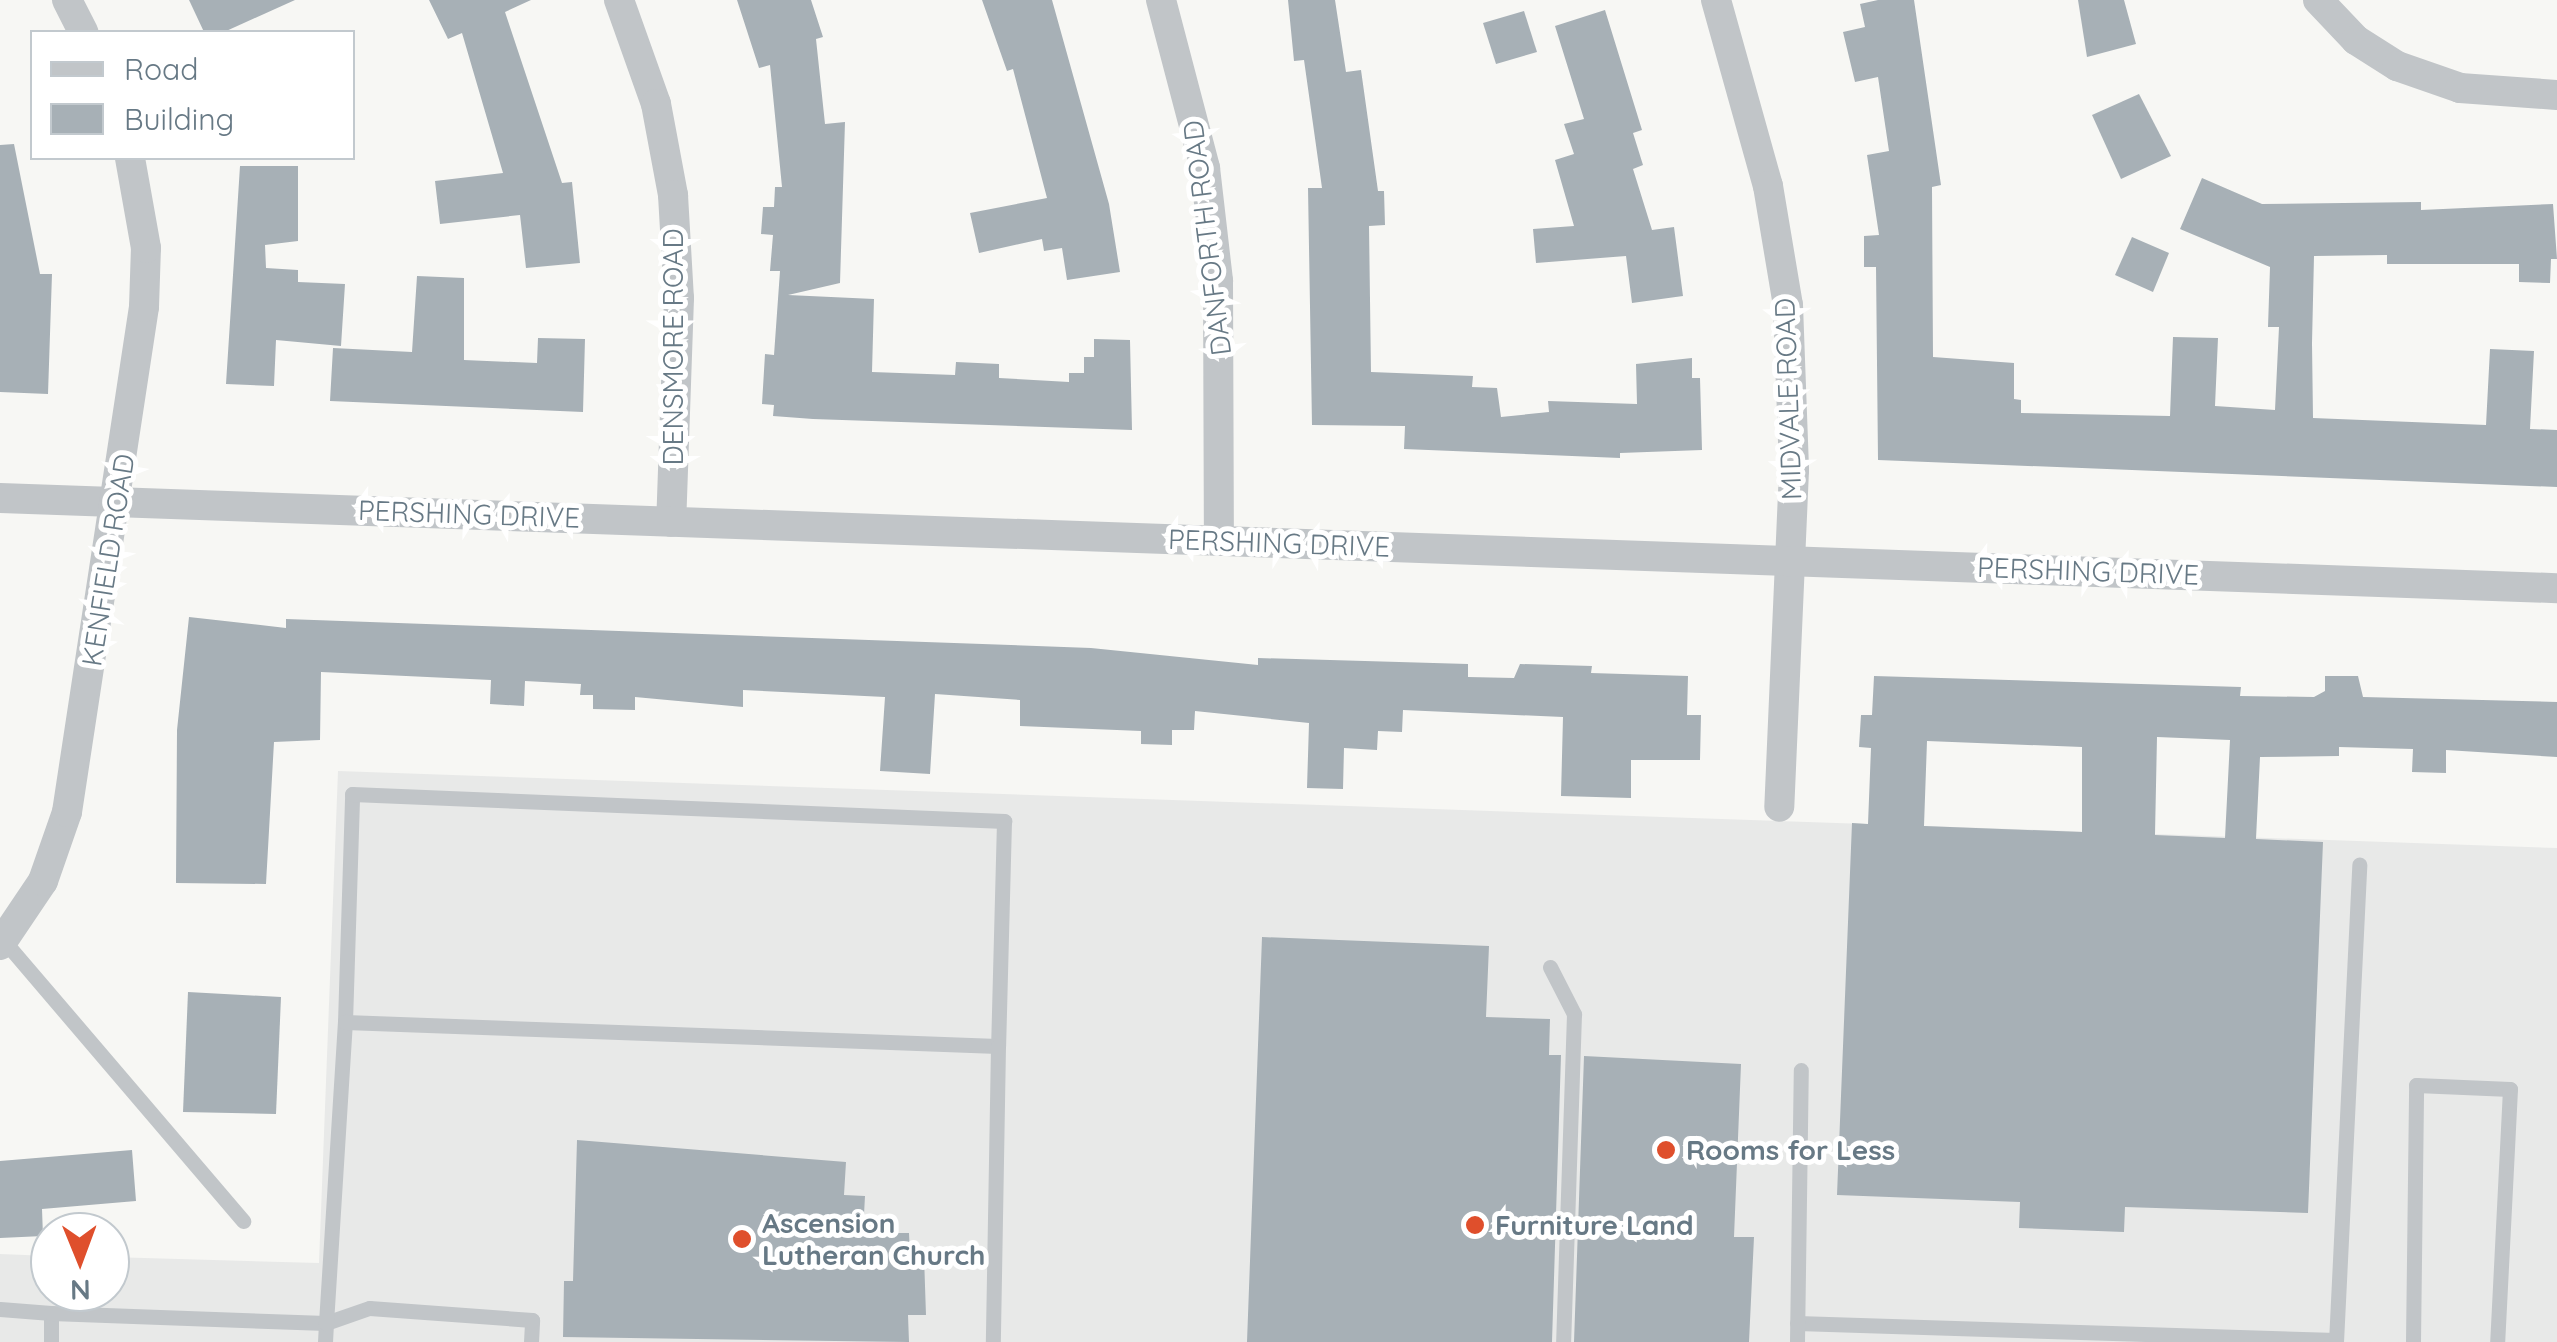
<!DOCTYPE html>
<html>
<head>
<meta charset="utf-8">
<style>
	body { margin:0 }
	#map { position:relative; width:2557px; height:1342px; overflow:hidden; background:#f7f7f4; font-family:Quicksand,sans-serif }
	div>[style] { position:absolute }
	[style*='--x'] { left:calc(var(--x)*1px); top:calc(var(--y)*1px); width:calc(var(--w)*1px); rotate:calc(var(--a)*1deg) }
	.built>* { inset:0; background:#e8e9e8 }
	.building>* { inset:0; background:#a7b0b6 }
	.service>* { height:15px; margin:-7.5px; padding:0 7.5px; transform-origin:7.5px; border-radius:7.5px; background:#c1c5c8 }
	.minor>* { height:30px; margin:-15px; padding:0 15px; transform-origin:15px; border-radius:15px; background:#c1c5c8 }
	.dots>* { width:28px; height:28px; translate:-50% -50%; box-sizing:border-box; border:5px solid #fff; border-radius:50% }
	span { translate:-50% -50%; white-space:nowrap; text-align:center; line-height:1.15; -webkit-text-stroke:10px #fff; paint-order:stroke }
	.street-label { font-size:28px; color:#677985 }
	.poi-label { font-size:28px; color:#677985; font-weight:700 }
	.left { translate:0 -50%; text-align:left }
	.legend { position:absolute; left:30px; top:30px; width:325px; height:130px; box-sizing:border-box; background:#fff; border:2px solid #c2c9ce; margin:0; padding:12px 18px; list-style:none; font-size:30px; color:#677985 }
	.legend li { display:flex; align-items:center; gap:20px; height:50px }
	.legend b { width:50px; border:2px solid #c2c9ce }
	.north { position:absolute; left:30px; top:1212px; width:100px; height:100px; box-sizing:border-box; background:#fff; border:2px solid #c2c9ce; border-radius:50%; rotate:179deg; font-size:28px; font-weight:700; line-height:40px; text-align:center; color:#677985 }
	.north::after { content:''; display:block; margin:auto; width:35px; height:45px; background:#df4f2c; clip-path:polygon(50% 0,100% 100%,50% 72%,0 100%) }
</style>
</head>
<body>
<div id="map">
	<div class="built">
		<i style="clip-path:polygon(338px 771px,2557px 848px,2557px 1342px,0 1342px,0 1254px,50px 1256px,50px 1292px,110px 1292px,110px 1257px,319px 1263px)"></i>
	</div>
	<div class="building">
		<i style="clip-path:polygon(189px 0,295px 0,224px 32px,204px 32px)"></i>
		<i style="clip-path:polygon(429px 0,531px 0,505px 12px,562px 183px,572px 182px,580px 263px,526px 268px,520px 215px,440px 224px,435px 181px,503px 173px,462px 33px,448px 39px)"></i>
		<i style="clip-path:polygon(737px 0,811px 0,823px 37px,816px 39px,825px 124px,845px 122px,840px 283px,788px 295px,874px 299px,872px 372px,955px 375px,956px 362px,999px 364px,999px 378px,1069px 382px,1069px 373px,1084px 373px,1084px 357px,1094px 357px,1094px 339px,1130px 340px,1132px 430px,813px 419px,773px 416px,774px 405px,762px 404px,765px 354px,774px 355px,780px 271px,770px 271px,773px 235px,761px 234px,763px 207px,774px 207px,775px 187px,782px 187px,770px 65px,759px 68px)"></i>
		<i style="clip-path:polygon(982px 0,1052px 0,1109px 204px,1120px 272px,1067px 280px,1062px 248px,1044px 251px,1042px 239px,979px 253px,970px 213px,1047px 198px,1013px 69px,1007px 71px)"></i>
		<i style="clip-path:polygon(1288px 0,1335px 0,1346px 72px,1361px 70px,1378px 191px,1384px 191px,1385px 225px,1369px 226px,1371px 372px,1473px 376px,1472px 387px,1497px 388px,1501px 417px,1549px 412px,1548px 401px,1637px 404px,1636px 364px,1692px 358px,1692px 378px,1700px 378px,1702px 450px,1620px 453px,1620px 458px,1404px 449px,1405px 426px,1312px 425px,1308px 188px,1322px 188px,1304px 60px,1294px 61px)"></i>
		<i style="clip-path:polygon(1878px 0,1914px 0,1941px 185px,1932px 187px,1933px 357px,2014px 363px,2014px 399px,2021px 400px,2021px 413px,2170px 416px,2173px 337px,2218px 338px,2215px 406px,2275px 410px,2279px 327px,2268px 327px,2270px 267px,2180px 229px,2202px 178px,2262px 204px,2421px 202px,2421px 210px,2553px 204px,2557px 259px,2551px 259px,2550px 283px,2519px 282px,2519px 264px,2387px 264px,2387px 255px,2314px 256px,2312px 343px,2313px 418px,2486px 425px,2490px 349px,2534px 351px,2530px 429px,2557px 430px,2557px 487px,1878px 460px,1876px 267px,1864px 267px,1864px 236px,1879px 235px,1867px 155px,1889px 151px,1878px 77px,1855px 82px,1843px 32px,1865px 27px,1860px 4px)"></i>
		<i style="clip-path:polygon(2078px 0,2124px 0,2136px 44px,2087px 57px)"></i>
		<i style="clip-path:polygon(1605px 10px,1642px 130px,1633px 133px,1643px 165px,1633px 169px,1652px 230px,1674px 227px,1683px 296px,1632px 303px,1626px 256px,1536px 263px,1533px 229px,1574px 226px,1555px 160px,1574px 154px,1564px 124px,1584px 119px,1555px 26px)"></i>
		<i style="clip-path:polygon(1524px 11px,1537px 52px,1496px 64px,1483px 23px)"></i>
		<i style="clip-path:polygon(2139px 94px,2171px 156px,2121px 179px,2092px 115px)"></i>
		<i style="clip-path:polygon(14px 144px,40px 274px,52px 274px,48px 394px,0 392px,0 145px)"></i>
		<i style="clip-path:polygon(240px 166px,298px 166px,298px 241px,265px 245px,266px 268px,298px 270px,298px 282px,345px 284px,341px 346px,276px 340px,274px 386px,226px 384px)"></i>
		<i style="clip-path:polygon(2132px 237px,2169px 253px,2153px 292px,2115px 275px)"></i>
		<i style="clip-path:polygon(417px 276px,464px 278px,464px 360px,537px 363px,538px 338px,585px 339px,583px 412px,330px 401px,333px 348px,412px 352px)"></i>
		<i style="clip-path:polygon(189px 617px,286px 628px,286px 619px,1091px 648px,1258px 665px,1258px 658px,1468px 664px,1468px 677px,1514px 678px,1520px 664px,1592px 666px,1591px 673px,1688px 676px,1687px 715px,1701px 715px,1700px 760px,1631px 760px,1631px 798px,1561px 796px,1563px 717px,1403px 710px,1402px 732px,1378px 731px,1377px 750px,1344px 748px,1343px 789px,1307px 788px,1309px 723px,1195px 711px,1194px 730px,1172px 730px,1172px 745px,1141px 744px,1141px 731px,1020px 726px,1020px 700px,935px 694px,930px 774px,880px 771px,885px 697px,743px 690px,743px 707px,635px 697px,635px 710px,593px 709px,593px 695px,580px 695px,581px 684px,525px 681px,524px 706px,490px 704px,491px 680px,321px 672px,320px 740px,274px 742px,266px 884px,176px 883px,177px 730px)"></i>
		<i style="clip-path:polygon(evenodd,1874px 676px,2241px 687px,2240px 696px,2314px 697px,2325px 691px,2325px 676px,2358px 676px,2363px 697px,2557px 702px,2557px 757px,2446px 750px,2446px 773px,2412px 772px,2413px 749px,2339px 747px,2339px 756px,2260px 757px,2256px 839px,2323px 842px,2308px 1213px,2125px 1207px,2124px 1232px,2019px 1228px,2020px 1202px,1837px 1195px,1852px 823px,1868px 824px,1871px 748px,1859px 747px,1861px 715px,1872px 715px,1874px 676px,2157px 737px,2230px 740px,2225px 838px,2155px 835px,2157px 737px,1874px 676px,1927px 741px,2082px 747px,2082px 832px,1924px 826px,1927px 741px)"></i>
		<i style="clip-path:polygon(1262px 937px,1489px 946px,1486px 1017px,1550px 1019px,1549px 1055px,1561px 1055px,1552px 1342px,1247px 1342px)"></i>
		<i style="clip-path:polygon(188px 992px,281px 997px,276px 1114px,183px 1112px)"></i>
		<i style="clip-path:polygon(1584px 1056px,1741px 1064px,1734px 1237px,1754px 1237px,1749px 1342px,1574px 1342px)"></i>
		<i style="clip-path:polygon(577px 1140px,846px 1162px,844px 1195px,865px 1196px,863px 1233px,909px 1233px,910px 1256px,924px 1256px,926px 1315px,908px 1315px,909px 1342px,563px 1337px,564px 1281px,573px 1281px)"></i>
		<i style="clip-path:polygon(132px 1150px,136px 1201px,42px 1209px,43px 1236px,0 1238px,0 1161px)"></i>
	</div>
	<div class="service">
		<i style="--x:5;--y:942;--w:367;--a:49.5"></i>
		<i style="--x:1550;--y:967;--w:53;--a:62.9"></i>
		<i style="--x:1574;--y:1014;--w:328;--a:91.9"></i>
		<i style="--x:345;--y:1022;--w:228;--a:-88.2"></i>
		<i style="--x:352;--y:794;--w:653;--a:2.37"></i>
		<i style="--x:1004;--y:821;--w:225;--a:91.5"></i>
		<i style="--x:0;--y:1309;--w:51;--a:4.5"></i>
		<i style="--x:51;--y:1313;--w:29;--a:90"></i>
		<i style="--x:51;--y:1313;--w:275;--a:2.1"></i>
		<i style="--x:326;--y:1323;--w:19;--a:93"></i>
		<i style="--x:1797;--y:1323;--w:539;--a:1.81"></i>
		<i style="--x:531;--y:1342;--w:22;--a:-87"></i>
		<i style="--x:532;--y:1320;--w:163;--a:-175.8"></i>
		<i style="--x:369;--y:1308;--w:46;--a:160.8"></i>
		<i style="--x:326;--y:1323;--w:302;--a:-86.4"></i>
		<i style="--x:345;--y:1022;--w:653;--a:2.1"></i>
		<i style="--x:998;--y:1046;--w:296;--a:91"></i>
		<i style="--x:1797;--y:1342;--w:272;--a:-89.2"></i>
		<i style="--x:2336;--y:1342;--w:478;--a:-87.2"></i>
		<i style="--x:2413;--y:1342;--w:257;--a:-89.3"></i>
		<i style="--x:2416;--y:1085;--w:94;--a:2.4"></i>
		<i style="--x:2510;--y:1089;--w:253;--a:92.9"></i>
	</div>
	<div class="minor">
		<i style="--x:67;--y:0;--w:36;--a:63"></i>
		<i style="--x:619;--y:0;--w:110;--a:70.4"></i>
		<i style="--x:656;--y:104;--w:93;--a:79.4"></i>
		<i style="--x:673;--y:195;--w:103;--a:86.7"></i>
		<i style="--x:679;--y:298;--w:224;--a:92"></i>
		<i style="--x:1161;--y:0;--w:174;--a:75.3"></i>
		<i style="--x:1205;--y:168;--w:114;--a:83.4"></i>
		<i style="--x:1218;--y:281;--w:259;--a:89.8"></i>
		<i style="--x:1716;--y:0;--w:193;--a:74.4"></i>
		<i style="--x:1768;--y:186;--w:121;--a:80.5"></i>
		<i style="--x:1788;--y:305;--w:165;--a:87.9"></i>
		<i style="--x:1794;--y:470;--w:337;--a:92.5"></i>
		<i style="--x:2318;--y:0;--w:55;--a:46.5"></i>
		<i style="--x:2356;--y:40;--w:49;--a:32.4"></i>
		<i style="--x:2397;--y:66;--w:67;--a:19.2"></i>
		<i style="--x:2460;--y:88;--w:97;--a:4.1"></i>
		<i style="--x:0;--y:498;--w:2559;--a:2.02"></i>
		<i style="--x:0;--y:945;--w:77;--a:-56.1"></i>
		<i style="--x:43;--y:881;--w:73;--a:-70.8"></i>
		<i style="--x:67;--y:812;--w:511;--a:-81.33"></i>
		<i style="--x:144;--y:307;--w:59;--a:-88.1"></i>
		<i style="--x:146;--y:248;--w:91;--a:-100.1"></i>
	</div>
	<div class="dots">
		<i style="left:1666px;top:1150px;background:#df4f2c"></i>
		<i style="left:1475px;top:1225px;background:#df4f2c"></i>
		<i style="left:742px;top:1239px;background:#df4f2c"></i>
	</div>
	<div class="street-label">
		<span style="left:1207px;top:238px;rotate:-97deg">DANFORTH ROAD</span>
		<span style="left:673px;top:347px;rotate:-90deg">DENSMORE ROAD</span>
		<span style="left:1788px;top:399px;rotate:-92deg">MIDVALE ROAD</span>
		<span style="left:469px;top:514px;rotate:2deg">PERSHING DRIVE</span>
		<span style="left:1279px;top:543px;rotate:2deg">PERSHING DRIVE</span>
		<span style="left:108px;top:560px;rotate:-81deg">KENFIELD ROAD</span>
		<span style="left:2088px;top:571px;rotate:2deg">PERSHING DRIVE</span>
	</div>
	<div class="poi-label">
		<span class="left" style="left:1686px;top:1150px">Rooms for Less</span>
		<span class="left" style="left:762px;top:1239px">Ascension<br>Lutheran Church</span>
		<span class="left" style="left:1495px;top:1225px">Furniture Land</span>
	</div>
	<ul class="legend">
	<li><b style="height:12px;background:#c1c5c8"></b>Road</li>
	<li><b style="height:28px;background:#a7b0b6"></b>Building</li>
	</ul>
	<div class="north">N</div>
</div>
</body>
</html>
